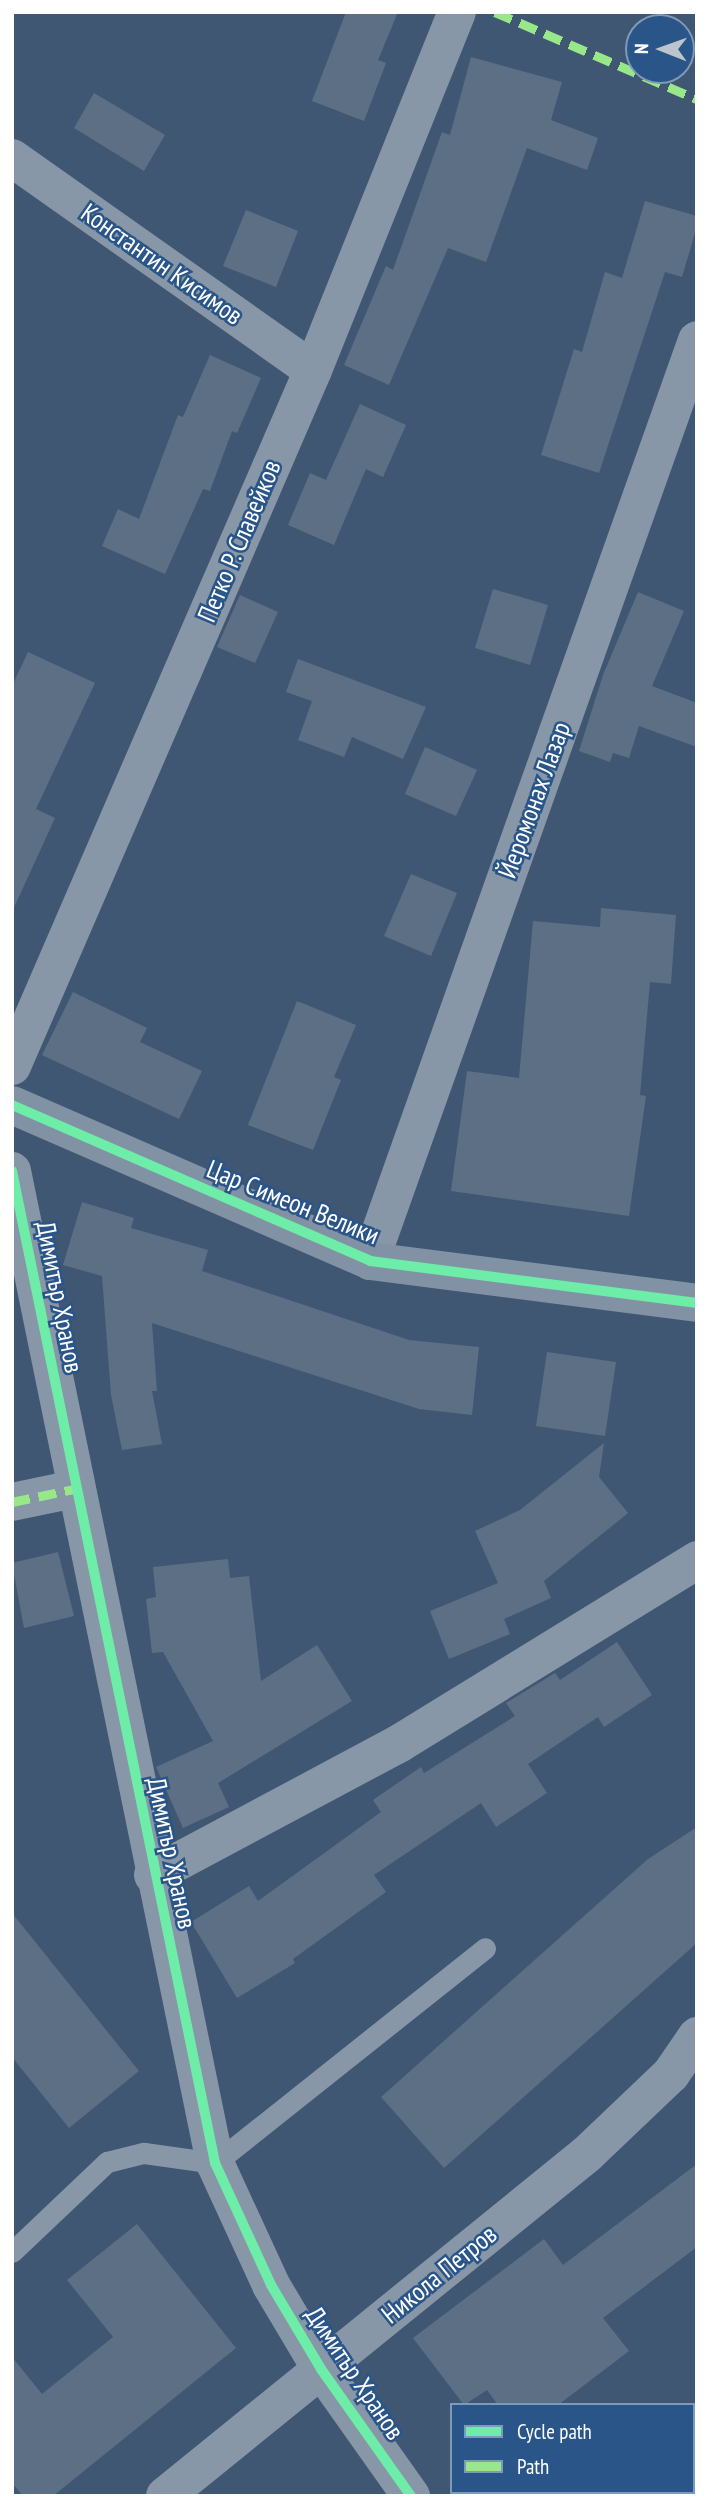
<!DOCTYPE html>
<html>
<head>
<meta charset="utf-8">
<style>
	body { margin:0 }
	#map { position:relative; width:709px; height:2508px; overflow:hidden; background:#405773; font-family:"PT Sans Narrow",sans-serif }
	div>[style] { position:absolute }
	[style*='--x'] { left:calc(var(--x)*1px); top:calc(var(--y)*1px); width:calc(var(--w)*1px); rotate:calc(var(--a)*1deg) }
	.building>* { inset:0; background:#5d6f85 }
	.lane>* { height:21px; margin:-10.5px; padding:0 10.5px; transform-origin:10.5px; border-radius:10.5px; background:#8797a8 }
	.street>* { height:38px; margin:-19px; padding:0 19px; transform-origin:19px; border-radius:19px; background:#8797a8 }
	.secondary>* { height:38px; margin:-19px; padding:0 19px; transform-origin:19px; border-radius:19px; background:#8192a4 }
	.quiet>* { height:9px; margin-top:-4.5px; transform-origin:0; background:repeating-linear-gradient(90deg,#98e88a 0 18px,transparent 0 27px) }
	.cycleway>* { height:10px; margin:-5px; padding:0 5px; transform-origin:5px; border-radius:5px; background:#6deda7 }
	span { translate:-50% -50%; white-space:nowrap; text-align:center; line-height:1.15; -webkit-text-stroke:5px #2a5589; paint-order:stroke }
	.street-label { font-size:26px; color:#fff }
	.frame { position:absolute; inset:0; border:14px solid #fff; pointer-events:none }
	.legend { position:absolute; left:450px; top:2403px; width:245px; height:91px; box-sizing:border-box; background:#2a5589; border:2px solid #7f99b8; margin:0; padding:9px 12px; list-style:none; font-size:21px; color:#fff }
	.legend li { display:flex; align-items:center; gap:14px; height:35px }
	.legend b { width:35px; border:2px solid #7f99b8 }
	.north { position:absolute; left:625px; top:14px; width:70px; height:70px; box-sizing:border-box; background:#2a5589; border:2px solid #7f99b8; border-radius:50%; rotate:271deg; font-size:19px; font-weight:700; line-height:28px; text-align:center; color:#fff }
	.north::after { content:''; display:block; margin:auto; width:24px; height:32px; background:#bcc4ce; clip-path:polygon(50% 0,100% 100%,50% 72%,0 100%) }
</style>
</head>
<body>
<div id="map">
	<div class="building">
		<i style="clip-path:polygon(346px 12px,398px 12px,378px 60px,386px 63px,364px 121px,312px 101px)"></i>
		<i style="clip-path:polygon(471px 57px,562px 82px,551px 120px,598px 138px,587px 170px,527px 148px,486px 262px,448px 248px,389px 385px,344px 365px,386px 266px,393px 270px,442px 132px,450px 135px)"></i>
		<i style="clip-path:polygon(94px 93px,165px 135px,144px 171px,74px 128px)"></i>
		<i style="clip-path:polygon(645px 201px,697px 216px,697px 226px,682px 277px,665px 272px,599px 473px,541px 455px,574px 349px,582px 352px,605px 272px,622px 278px)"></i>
		<i style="clip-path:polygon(246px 210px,298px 231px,276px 287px,223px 266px)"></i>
		<i style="clip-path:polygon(210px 355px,261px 378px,237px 433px,232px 431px,210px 491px,203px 489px,165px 574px,102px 546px,118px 509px,139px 519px,178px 415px,183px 417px)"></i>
		<i style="clip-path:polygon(360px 404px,406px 425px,383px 477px,366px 469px,334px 545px,288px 525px,310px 473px,326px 480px)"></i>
		<i style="clip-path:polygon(493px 589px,548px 605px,530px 665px,475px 648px)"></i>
		<i style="clip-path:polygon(638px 592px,684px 611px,652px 686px,697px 703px,697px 747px,639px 726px,629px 758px,613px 753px,610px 762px,579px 751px,603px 675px)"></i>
		<i style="clip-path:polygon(240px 595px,278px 612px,255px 663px,217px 647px)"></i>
		<i style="clip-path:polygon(28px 652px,95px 683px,36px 809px,55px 818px,12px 912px,12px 686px)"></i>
		<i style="clip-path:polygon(298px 659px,426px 707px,403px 759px,352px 737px,344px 757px,298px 740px,312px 701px,286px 692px)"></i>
		<i style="clip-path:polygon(425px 747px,477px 770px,456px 816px,405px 794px)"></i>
		<i style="clip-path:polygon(411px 874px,457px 893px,431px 956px,384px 936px)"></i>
		<i style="clip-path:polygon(601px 908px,676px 915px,671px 984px,650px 982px,640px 1095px,646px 1096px,629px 1216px,451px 1191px,467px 1071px,519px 1078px,533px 921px,600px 927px)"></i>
		<i style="clip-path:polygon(73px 992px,147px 1028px,140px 1042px,202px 1071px,179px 1119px,42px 1055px)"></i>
		<i style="clip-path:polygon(297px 1001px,356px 1025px,334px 1077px,341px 1080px,313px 1150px,248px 1125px)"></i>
		<i style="clip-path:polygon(82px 1202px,134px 1218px,131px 1228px,208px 1250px,202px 1271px,409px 1340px,479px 1347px,472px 1415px,419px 1409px,152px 1323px,157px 1391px,152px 1391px,162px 1444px,122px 1450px,111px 1395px,102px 1276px,63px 1265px)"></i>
		<i style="clip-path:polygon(547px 1352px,616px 1362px,605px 1436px,536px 1426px)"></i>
		<i style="clip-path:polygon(604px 1443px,599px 1477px,628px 1513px,544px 1581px,551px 1598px,504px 1619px,510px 1634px,449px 1659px,430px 1611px,498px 1583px,475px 1531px,520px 1510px)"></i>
		<i style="clip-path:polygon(58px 1552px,74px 1616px,24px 1628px,12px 1563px)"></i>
		<i style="clip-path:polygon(228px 1559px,230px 1578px,249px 1576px,261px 1681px,317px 1645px,352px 1701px,218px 1783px,229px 1807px,183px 1828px,156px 1767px,213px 1741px,163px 1652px,152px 1653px,146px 1599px,156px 1597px,153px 1567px)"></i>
		<i style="clip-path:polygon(617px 1642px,652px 1695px,604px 1727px,598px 1717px,528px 1764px,547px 1793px,496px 1827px,481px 1803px,374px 1875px,386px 1892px,293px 1959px,295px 1963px,237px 1998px,191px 1922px,249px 1886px,258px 1901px,381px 1812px,373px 1800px,421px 1767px,424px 1773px,515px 1716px,506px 1703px,555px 1673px,560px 1680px)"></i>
		<i style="clip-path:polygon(697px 1827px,697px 1943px,444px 2168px,381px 2097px,648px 1859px)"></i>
		<i style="clip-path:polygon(12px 1913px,139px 2071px,69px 2128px,12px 2057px)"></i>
		<i style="clip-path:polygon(697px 2164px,697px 2247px,603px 2318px,629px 2351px,558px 2405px,498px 2405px,487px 2390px,464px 2405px,413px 2338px,544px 2239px,563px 2265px)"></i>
		<i style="clip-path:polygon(137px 2224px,236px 2348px,53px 2496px,23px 2496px,12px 2483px,12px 2357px,42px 2394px,113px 2337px,67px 2280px)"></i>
	</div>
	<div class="lane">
		<i style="--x:12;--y:2252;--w:131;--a:-43.5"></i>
		<i style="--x:107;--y:2162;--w:38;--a:-14"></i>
		<i style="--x:144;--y:2153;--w:72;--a:8"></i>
		<i style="--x:215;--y:2163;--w:345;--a:-38.5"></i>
	</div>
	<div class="street">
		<i style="--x:12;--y:158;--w:368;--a:35.2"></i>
		<i style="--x:12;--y:1066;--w:758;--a:-66.61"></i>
		<i style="--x:313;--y:370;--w:386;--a:-68.1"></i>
		<i style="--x:12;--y:1171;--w:1013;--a:78.43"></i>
		<i style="--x:215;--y:2163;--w:134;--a:65.3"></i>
		<i style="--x:271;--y:2285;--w:98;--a:59.2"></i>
		<i style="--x:321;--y:2369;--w:156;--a:54.7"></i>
		<i style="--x:370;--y:1261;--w:977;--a:-70.45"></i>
		<i style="--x:12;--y:1502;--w:63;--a:-11.8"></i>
		<i style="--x:153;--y:1875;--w:280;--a:-28.1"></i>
		<i style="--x:400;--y:1743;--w:349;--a:-31.6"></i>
		<i style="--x:165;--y:2496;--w:543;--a:-39.02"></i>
		<i style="--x:587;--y:2154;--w:116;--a:-43.6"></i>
		<i style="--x:671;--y:2074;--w:46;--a:-55.6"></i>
	</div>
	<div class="secondary">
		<i style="--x:12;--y:1105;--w:391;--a:23.5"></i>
		<i style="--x:370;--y:1261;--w:330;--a:7.3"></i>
	</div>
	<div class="quiet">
		<i style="--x:495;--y:12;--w:220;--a:23.3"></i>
		<i style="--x:12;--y:1502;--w:63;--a:-11.8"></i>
	</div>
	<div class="cycleway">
		<i style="--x:12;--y:1105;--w:391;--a:23.5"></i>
		<i style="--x:370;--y:1261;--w:330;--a:7.3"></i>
		<i style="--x:12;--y:1171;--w:1013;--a:78.43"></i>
		<i style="--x:215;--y:2163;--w:134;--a:65.3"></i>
		<i style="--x:271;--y:2285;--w:98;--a:59.2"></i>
		<i style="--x:321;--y:2369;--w:156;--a:54.7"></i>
	</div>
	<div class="street-label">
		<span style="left:162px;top:264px;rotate:35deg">Константин Кисимов</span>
		<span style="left:239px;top:541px;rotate:-67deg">Петко Р. Славейков</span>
		<span style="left:534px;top:800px;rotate:-70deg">Йеромонах Лазар</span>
		<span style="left:293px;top:1202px;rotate:22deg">Цар Симеон Велики</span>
		<span style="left:60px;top:1297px;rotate:79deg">Димитър Хранов</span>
		<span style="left:172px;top:1853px;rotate:78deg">Димитър Хранов</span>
		<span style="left:439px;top:2274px;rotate:-39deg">Никола Петров</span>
		<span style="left:355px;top:2373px;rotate:56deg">Димитър Хранов</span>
	</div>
	<div class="frame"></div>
	<ul class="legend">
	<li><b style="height:9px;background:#6deda7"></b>Cycle path</li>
	<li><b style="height:9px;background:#98e88a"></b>Path</li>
	</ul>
	<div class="north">N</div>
</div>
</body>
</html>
